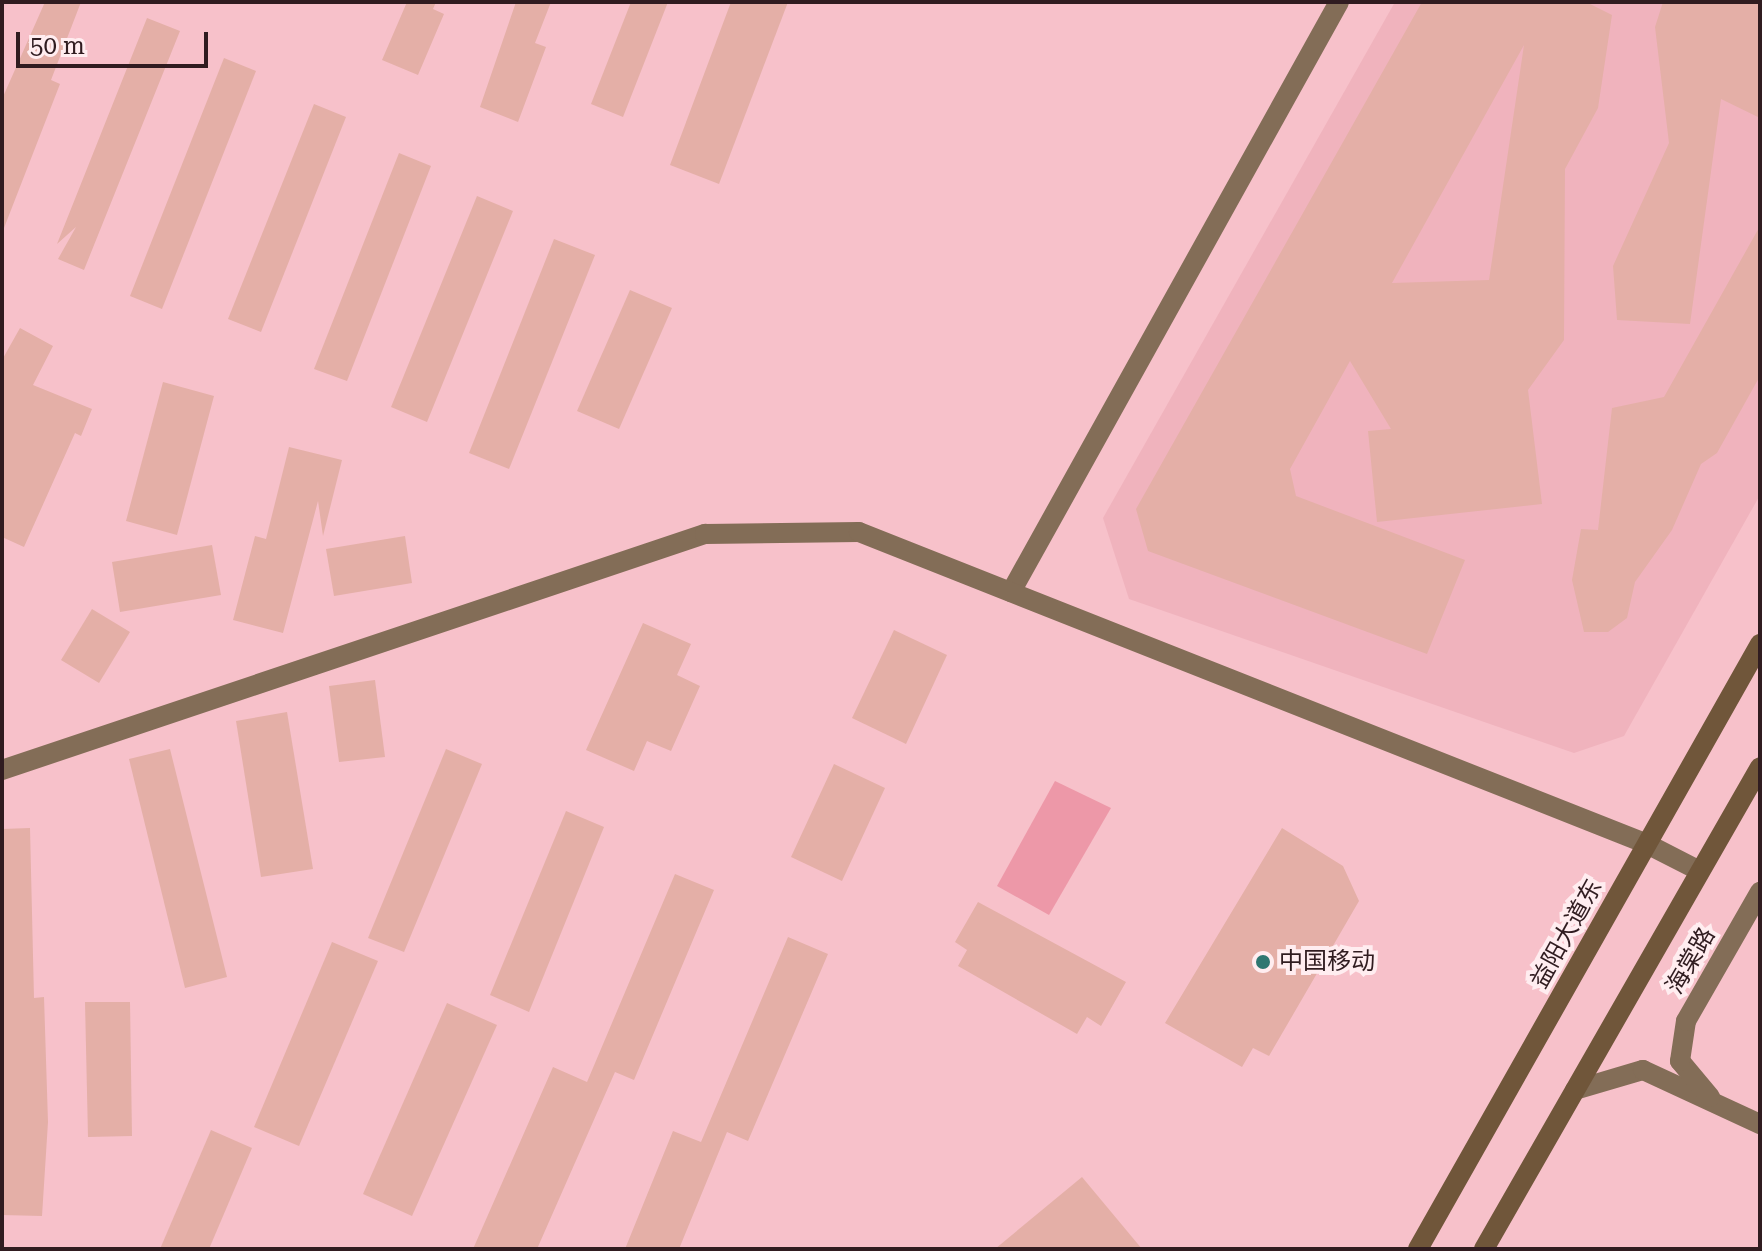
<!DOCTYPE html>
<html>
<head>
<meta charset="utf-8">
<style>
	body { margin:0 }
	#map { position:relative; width:1762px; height:1251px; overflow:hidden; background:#f7c1ca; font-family:"Roboto Serif","Noto Sans SC",serif }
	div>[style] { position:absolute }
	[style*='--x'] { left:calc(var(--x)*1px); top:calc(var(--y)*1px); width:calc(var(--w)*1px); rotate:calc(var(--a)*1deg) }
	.built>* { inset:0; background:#f0b3bd }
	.green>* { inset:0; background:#ed98a8 }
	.building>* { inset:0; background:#e4afa7 }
	.secondary>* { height:20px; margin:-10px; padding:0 10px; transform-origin:10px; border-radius:10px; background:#836d57 }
	.primary>* { height:20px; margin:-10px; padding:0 10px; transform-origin:10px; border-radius:10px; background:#70563a }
	.dots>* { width:22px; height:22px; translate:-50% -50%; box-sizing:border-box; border:4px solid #ffedf0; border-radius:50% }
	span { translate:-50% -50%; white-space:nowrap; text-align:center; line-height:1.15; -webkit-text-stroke:8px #ffedf0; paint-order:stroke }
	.street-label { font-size:24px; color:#301c20 }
	.poi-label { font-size:24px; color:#301c20 }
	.left { translate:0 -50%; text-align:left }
	.frame { position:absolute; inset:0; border:4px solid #301c20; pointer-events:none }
	.scale { position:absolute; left:16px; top:32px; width:192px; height:36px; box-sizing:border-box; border:4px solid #301c20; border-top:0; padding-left:10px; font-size:24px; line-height:28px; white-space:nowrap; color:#301c20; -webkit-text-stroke:6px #ffedf0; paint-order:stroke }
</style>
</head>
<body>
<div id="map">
	<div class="built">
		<i style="clip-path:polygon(1395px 2px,1760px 2px,1760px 495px,1624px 736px,1574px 753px,1129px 599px,1103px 518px)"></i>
	</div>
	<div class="green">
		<i style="clip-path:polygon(1055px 781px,1111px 808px,1049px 915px,997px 886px)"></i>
	</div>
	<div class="building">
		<i style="clip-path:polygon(45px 2px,81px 2px,51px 80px,60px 84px,4px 228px,2px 99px)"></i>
		<i style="clip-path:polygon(407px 2px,436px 2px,433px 9px,444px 14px,418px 75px,382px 60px)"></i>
		<i style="clip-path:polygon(516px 2px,551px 2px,535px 43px,546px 47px,518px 122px,480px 107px)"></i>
		<i style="clip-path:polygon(631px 2px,668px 2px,623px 117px,591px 104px)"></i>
		<i style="clip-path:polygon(731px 2px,788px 2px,719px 184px,670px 165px)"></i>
		<i style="clip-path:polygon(evenodd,1422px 2px,1586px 2px,1612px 15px,1598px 108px,1565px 169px,1564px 340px,1528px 390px,1542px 504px,1377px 522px,1368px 431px,1391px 429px,1350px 361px,1290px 469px,1296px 496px,1465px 560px,1427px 654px,1148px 551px,1136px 509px,1422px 2px,1524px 45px,1489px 280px,1392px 283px,1524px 45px)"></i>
		<i style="clip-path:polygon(1663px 2px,1760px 2px,1760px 118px,1721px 99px,1690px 324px,1617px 320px,1613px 266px,1669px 143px,1655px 27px)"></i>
		<i style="clip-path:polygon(147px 18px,180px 31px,84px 270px,58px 259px,76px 227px,57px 244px)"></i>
		<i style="clip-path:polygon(224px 58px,256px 71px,162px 309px,130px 296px)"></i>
		<i style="clip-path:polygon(314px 104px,346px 117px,261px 332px,228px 319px)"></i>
		<i style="clip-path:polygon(399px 153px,431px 166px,347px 381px,314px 369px)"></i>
		<i style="clip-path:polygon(477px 196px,513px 211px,427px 422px,391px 407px)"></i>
		<i style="clip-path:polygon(1760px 226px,1760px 376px,1717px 453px,1701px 464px,1672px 530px,1635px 582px,1627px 618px,1608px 632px,1584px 632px,1572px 580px,1581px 529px,1598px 530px,1612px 408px,1664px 397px)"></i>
		<i style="clip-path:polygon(554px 239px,595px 255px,509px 469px,469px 453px)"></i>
		<i style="clip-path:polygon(630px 290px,672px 308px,619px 429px,577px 411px)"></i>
		<i style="clip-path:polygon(20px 328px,53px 346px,33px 385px,92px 409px,81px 436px,75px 433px,24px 547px,2px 537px,2px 360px)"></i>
		<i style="clip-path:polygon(163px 382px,214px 396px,177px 535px,126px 521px)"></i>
		<i style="clip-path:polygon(289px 447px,342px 460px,323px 536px,318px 501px,283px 633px,233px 620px,255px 536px,266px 539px)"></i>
		<i style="clip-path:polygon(405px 536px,412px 583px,334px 596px,326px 549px)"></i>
		<i style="clip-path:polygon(212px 545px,221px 595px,120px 612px,112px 562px)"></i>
		<i style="clip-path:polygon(92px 609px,130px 632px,99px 683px,61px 660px)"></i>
		<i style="clip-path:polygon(643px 623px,691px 644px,677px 675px,700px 686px,671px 751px,647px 741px,634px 771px,586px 750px)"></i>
		<i style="clip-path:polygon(894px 630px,947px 655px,906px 744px,852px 718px)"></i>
		<i style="clip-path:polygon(375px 680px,385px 757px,339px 762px,329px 686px)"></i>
		<i style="clip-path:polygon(287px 712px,313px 869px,261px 877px,236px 721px)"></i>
		<i style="clip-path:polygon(170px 749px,227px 977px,185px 988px,129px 759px)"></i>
		<i style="clip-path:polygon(446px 749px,482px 764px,404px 952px,368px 938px)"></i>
		<i style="clip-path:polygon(834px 764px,885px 788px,842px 881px,791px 857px)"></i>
		<i style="clip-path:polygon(566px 811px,604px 827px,529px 1012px,490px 995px)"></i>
		<i style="clip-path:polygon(30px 828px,34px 998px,44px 997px,48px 1122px,42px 1216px,2px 1215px,2px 829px)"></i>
		<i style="clip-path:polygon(1282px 828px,1343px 866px,1359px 901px,1269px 1056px,1253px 1048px,1242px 1067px,1165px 1023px)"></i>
		<i style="clip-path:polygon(675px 874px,714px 890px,634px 1080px,615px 1072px,537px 1249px,473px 1249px,553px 1067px,587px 1082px)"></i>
		<i style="clip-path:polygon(978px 902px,1126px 982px,1101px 1026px,1087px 1017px,1077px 1034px,958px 966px,967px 950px,955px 942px)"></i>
		<i style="clip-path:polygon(788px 937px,828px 954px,748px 1141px,727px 1132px,679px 1249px,625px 1249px,673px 1131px,701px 1142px)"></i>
		<i style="clip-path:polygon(332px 942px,378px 961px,299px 1146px,254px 1127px)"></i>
		<i style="clip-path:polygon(85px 1002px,130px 1002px,132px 1136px,88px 1137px)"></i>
		<i style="clip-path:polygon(447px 1003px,497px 1025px,412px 1216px,363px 1194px)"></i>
		<i style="clip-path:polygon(211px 1130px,252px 1148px,209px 1249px,160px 1249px)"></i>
		<i style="clip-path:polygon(1082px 1177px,1142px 1249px,995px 1249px)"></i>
	</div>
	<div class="secondary">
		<i style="--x:1011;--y:592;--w:675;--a:-60.93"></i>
		<i style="--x:2;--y:770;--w:742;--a:-18.56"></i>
		<i style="--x:705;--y:534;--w:154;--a:-0.7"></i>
		<i style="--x:859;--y:532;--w:848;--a:21.6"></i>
		<i style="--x:1647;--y:844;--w:59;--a:27"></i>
		<i style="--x:1575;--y:1090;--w:71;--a:-16.4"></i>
		<i style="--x:1643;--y:1070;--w:129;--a:24.8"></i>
		<i style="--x:1710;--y:1097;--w:47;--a:-129.8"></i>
		<i style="--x:1680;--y:1061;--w:40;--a:-81.5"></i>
		<i style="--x:1686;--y:1021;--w:149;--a:-60.2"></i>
	</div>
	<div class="primary">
		<i style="--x:1418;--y:1249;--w:695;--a:-60.52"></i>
		<i style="--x:1484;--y:1249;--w:555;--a:-60.2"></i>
	</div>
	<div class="dots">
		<i style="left:1263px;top:962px;background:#2f7771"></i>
	</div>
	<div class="street-label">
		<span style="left:1567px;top:934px;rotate:-61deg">益阳大道东</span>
		<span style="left:1691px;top:961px;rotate:-60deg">海棠路</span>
	</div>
	<div class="poi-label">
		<span class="left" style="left:1279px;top:962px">中国移动</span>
	</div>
	<div class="frame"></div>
	<div class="scale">50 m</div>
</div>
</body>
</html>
